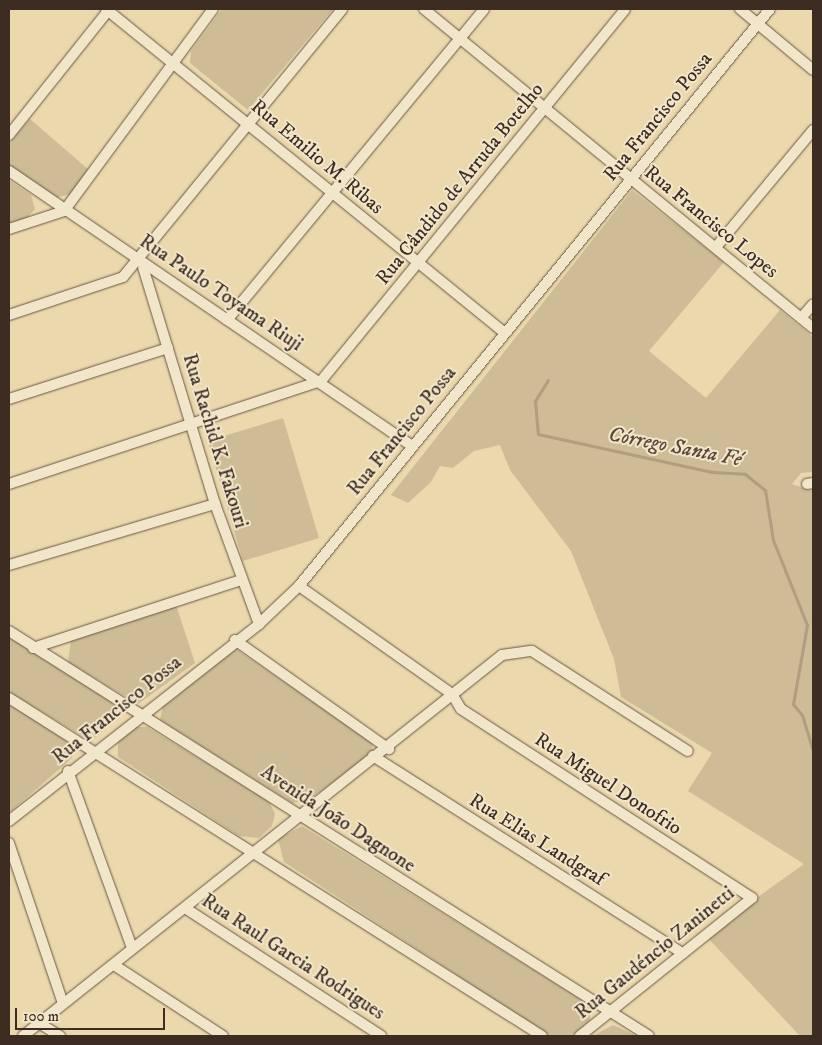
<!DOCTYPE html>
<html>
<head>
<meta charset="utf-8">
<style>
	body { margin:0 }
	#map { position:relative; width:822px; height:1045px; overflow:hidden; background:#ebd9ad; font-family:"IM FELL DW Pica",serif }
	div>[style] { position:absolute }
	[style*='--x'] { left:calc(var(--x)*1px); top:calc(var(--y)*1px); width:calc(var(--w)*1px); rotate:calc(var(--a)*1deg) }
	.green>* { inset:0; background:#cdbc95 }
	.stream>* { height:3px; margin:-1.5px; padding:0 1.5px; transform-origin:1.5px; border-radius:1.5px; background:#b09e7e }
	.roads { filter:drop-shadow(0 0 1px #685745) drop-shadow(0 0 1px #685745) }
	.minor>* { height:10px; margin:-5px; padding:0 5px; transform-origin:5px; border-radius:5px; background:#f2e6ca }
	span { translate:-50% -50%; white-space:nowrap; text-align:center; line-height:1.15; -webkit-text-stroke:4px #f2e6ca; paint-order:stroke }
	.street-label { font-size:20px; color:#3c2c22 }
	.water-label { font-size:21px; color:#594839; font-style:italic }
	.frame { position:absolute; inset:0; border:10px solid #3c2c22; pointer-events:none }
	.scale { position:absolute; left:15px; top:1008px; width:150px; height:22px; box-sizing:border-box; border:2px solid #3c2c22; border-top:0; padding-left:6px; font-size:15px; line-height:18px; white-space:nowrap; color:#3c2c22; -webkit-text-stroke:4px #f2e6ca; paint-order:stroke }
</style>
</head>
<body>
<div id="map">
	<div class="green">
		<i style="clip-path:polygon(222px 9px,333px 9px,248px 110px,190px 63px,191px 51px)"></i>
		<i style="clip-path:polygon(30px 119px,89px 170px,71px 194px,54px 198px,9px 166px,9px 143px)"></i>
		<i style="clip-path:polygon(9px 180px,31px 195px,35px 209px,27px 218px,9px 224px)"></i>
		<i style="clip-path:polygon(632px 190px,724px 262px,649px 351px,706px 398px,780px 310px,813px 337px,813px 472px,801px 473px,792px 484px,813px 491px,813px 1036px,800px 1036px,705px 935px,804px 864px,688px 791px,712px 753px,621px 697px,614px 659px,571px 551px,510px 470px,500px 445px,474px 451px,453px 468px,440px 466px,431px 482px,408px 503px,391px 495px)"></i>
		<i style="clip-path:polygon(283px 418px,319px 538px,243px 561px,208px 441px)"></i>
		<i style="clip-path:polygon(176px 605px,195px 663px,138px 704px,68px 662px,71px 640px)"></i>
		<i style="clip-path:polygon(9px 637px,114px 703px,118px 711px,112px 723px,96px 737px,84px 737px,9px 692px)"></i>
		<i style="clip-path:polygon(236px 649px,372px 742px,373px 754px,307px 801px,292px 803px,160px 720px,163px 705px)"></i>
		<i style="clip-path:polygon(9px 704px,71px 742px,74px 749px,72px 758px,9px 813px)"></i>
		<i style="clip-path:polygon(135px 727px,147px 727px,269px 801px,275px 814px,272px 826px,259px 838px,239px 836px,118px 757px,118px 741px)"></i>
		<i style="clip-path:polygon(302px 826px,590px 1005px,590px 1020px,572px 1036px,550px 1036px,284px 862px,278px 839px)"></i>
		<i style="clip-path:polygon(613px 1025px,637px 1036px,593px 1036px)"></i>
	</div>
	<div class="stream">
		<i style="--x:548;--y:380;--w:25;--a:122"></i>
		<i style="--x:535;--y:401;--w:33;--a:85"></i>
		<i style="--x:538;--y:434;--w:178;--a:12.3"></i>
		<i style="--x:712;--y:472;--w:33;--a:3"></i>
		<i style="--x:745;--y:474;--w:26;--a:39"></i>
		<i style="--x:765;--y:490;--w:51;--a:80.9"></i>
		<i style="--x:773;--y:540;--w:92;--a:68.2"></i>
		<i style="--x:807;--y:625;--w:80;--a:100"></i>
		<i style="--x:793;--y:704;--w:14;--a:51"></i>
		<i style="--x:802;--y:715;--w:39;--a:73"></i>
	</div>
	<div class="roads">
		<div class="minor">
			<i style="--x:106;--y:9;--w:514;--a:39.08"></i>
			<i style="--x:424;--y:9;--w:503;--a:39.35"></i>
			<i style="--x:740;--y:9;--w:95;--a:39.9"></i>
			<i style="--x:9;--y:135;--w:159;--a:-51.4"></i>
			<i style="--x:9;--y:171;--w:488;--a:34.3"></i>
			<i style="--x:9;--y:229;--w:58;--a:-18.1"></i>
			<i style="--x:64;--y:211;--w:251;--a:-53.6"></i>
			<i style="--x:716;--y:247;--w:152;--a:-50.3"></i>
			<i style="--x:143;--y:267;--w:248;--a:73.1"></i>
			<i style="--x:215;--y:504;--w:128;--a:69.9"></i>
			<i style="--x:9;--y:315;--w:120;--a:-18.4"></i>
			<i style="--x:123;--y:277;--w:346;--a:-50.7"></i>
			<i style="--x:801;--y:318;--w:18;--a:-49"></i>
			<i style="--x:227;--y:320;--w:403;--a:-50.4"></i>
			<i style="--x:9;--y:399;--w:167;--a:-17.8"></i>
			<i style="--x:9;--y:484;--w:329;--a:-18.3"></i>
			<i style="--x:321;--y:381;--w:480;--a:-50.7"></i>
			<i style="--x:807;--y:484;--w:6;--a:-9"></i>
			<i style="--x:9;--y:565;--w:215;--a:-16.5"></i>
			<i style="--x:299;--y:586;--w:187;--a:35.2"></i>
			<i style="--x:452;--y:694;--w:17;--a:59"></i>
			<i style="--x:461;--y:709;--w:347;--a:33"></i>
			<i style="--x:752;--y:898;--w:221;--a:141.3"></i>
			<i style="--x:9;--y:631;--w:757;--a:32.33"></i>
			<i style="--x:235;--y:640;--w:189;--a:35.3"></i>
			<i style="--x:33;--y:648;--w:219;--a:-18.1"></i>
			<i style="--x:9;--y:698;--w:631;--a:32.38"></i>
			<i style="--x:373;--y:756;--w:366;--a:32.5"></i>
			<i style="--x:68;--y:771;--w:188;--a:70.1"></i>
			<i style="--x:9;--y:821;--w:318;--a:-38.2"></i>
			<i style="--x:259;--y:624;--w:55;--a:-43.5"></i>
			<i style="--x:299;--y:586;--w:745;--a:-50.78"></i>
			<i style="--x:9;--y:843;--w:169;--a:71.4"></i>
			<i style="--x:185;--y:908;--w:234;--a:33.1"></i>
			<i style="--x:114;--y:965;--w:130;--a:33.1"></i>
			<i style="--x:39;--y:1023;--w:25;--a:32"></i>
			<i style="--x:23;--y:1036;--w:612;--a:-38.5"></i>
			<i style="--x:502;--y:655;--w:30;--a:-8"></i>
			<i style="--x:532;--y:651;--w:185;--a:32.7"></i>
		</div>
	</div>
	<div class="street-label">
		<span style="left:658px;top:117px;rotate:-51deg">Rua Francisco Possa</span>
		<span style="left:317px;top:157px;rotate:40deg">Rua Emilio M. Ribas</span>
		<span style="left:460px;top:184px;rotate:-51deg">Rua Cândido de Arruda Botelho</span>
		<span style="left:711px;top:222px;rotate:39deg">Rua Francisco Lopes</span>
		<span style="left:221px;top:293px;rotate:34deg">Rua Paulo Toyama Riuji</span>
		<span style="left:402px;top:431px;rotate:-51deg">Rua Francisco Possa</span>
		<span style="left:215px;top:441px;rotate:73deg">Rua Rachid K. Fakouri</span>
		<span style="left:117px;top:710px;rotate:-39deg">Rua Francisco Possa</span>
		<span style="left:608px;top:784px;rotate:33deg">Rua Miguel Donofrio</span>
		<span style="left:338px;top:819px;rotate:33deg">Avenida João Dagnone</span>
		<span style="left:537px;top:840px;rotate:32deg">Rua Elias Landgraf</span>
		<span style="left:655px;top:953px;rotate:-39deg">Rua Gaudéncio Zaninetti</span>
		<span style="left:293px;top:957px;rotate:33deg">Rua Raul Garcia Rodrigues</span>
	</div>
	<div class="water-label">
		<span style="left:675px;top:447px;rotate:11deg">Córrego Santa Fé</span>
	</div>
	<div class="frame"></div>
	<div class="scale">100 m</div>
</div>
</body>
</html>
